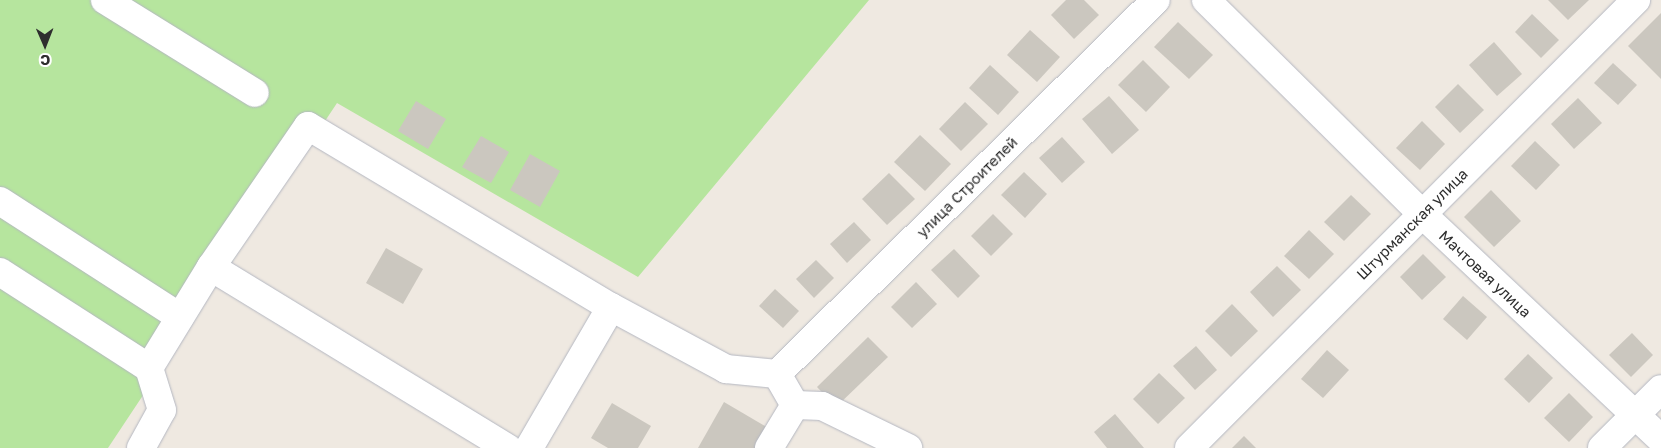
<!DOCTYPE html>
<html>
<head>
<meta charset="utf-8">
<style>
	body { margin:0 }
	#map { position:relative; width:1661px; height:448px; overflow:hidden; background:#efe9e1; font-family:"Golos Text",sans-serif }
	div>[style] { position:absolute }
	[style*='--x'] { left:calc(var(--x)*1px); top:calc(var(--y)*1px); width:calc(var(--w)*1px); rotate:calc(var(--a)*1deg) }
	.green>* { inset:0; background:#b6e59e }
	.building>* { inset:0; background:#cbc7bf }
	.roads { filter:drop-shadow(0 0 1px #b4b7c1) drop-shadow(0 0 1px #b4b7c1) }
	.minor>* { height:28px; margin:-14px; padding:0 14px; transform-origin:14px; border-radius:14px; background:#fff }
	span { translate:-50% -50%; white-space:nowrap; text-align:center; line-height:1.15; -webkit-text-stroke:4px #fff; paint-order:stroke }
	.street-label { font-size:15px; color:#2e2e2e }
	.north { position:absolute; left:20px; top:20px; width:50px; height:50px; -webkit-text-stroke:4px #fff; paint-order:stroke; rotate:179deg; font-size:14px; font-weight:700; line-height:20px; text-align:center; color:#2e2e2e }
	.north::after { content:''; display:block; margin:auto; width:18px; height:22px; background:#2e2e2e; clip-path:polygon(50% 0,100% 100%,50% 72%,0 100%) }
</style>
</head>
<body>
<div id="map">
	<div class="green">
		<i style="clip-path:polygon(0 0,869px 0,638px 277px,337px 103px,108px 448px,0 448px)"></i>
	</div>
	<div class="building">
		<i style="clip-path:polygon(1066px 0,1084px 0,1099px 15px,1074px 39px,1051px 15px)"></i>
		<i style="clip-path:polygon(1548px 0,1589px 0,1568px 20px)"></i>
		<i style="clip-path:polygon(1661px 13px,1661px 79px,1628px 46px)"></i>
		<i style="clip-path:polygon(1532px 14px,1559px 40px,1541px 58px,1515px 32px)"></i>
		<i style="clip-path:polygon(1178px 22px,1213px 55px,1189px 79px,1154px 47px)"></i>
		<i style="clip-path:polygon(1030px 30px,1060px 57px,1037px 82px,1007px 55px)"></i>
		<i style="clip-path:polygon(1494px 42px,1522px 74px,1497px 96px,1469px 65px)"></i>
		<i style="clip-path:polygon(1143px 60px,1170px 87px,1146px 112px,1118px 85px)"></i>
		<i style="clip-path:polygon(1613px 63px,1637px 85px,1618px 105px,1594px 83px)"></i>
		<i style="clip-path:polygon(990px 65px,1019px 92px,998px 115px,969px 88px)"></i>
		<i style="clip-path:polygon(1458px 84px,1484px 110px,1460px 133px,1435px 107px)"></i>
		<i style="clip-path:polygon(1109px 96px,1139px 130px,1112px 154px,1082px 119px)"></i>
		<i style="clip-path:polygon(1578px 98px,1602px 123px,1574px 149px,1551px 124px)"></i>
		<i style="clip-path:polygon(416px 101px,446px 119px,428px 149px,398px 131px)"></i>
		<i style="clip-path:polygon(965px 102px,988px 124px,961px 151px,939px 129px)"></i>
		<i style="clip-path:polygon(1422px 121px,1445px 144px,1420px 170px,1396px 148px)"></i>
		<i style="clip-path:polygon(920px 135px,951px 164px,925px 191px,894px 162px)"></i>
		<i style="clip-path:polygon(481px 136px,509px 152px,491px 183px,462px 167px)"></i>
		<i style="clip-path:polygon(1062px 137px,1085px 162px,1062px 183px,1039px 158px)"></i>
		<i style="clip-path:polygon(1535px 141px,1560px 165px,1536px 190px,1511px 166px)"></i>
		<i style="clip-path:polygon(530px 154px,560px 171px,540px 207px,510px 190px)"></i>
		<i style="clip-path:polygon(1024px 172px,1047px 194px,1025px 218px,1001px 195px)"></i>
		<i style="clip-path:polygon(889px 173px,915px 199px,887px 225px,862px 199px)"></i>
		<i style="clip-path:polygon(1491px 190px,1521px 221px,1494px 247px,1464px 217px)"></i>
		<i style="clip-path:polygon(1351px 195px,1371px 214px,1344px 241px,1324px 222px)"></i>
		<i style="clip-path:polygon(993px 214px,1013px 234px,991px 256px,971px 236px)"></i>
		<i style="clip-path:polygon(854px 222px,871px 240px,847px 263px,830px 244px)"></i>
		<i style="clip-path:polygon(1309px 230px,1334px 254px,1309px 279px,1284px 256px)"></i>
		<i style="clip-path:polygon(386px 248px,423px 269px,403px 304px,366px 283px)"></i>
		<i style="clip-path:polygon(954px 249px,980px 276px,958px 298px,931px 270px)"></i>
		<i style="clip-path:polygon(1423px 254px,1446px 277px,1422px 300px,1400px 277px)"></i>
		<i style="clip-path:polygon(816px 260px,834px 278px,814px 298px,796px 279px)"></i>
		<i style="clip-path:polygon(1277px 266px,1301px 290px,1273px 317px,1250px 292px)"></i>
		<i style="clip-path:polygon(916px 282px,937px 304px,912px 328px,891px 307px)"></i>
		<i style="clip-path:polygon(775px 289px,799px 311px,783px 328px,759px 306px)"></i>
		<i style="clip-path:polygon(1463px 296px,1487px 317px,1467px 340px,1443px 319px)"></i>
		<i style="clip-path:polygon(1232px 304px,1258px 331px,1231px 357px,1205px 331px)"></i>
		<i style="clip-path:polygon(1632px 333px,1653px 355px,1631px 377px,1609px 355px)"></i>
		<i style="clip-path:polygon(868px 337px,888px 357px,836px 407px,817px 387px)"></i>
		<i style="clip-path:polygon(1196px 346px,1217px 370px,1195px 390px,1173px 366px)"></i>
		<i style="clip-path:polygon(1327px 350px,1349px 370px,1323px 398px,1301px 379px)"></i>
		<i style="clip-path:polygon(1528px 354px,1553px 378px,1529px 403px,1504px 379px)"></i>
		<i style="clip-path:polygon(1159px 373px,1185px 398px,1158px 424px,1133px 399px)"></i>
		<i style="clip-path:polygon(1569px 393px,1593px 417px,1569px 442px,1544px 418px)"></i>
		<i style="clip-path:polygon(724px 402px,770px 429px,759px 448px,698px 448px)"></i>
		<i style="clip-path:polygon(612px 403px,651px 426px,638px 448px,608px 448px,591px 438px)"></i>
		<i style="clip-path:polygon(1115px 414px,1144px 448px,1107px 448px,1094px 432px)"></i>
		<i style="clip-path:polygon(1244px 436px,1256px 448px,1232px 448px)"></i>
	</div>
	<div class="roads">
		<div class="minor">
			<i style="--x:105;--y:0;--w:176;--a:31.8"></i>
			<i style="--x:1206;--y:0;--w:304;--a:44.7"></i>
			<i style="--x:1422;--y:214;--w:328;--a:43.3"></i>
			<i style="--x:0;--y:201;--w:214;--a:32.8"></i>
			<i style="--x:211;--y:267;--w:348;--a:31.4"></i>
			<i style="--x:0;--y:272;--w:177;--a:32.8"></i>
			<i style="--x:777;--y:374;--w:532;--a:-44.62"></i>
			<i style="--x:141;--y:448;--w:43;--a:-61.1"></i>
			<i style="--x:162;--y:410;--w:44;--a:-107.2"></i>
			<i style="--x:149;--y:368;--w:119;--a:-58.5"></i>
			<i style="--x:211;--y:267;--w:171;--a:-55.5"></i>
			<i style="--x:308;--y:126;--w:353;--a:30.9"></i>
			<i style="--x:611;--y:307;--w:131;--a:28.3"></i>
			<i style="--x:726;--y:369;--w:51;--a:5.6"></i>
			<i style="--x:777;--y:374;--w:36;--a:60"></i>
			<i style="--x:795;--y:405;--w:27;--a:2"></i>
			<i style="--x:822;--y:406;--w:96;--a:26"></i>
			<i style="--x:529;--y:448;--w:163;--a:-59.8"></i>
			<i style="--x:769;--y:448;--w:50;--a:-58.8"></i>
			<i style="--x:1189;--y:448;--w:633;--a:-45.06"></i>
			<i style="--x:1602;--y:448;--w:83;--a:-45"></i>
		</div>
	</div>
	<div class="street-label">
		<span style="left:967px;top:187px;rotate:-45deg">улица Строителей</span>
		<span style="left:1412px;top:224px;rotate:-45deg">Штурманская улица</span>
		<span style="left:1485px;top:274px;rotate:43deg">Мачтовая улица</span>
	</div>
	<div class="north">С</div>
</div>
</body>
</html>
